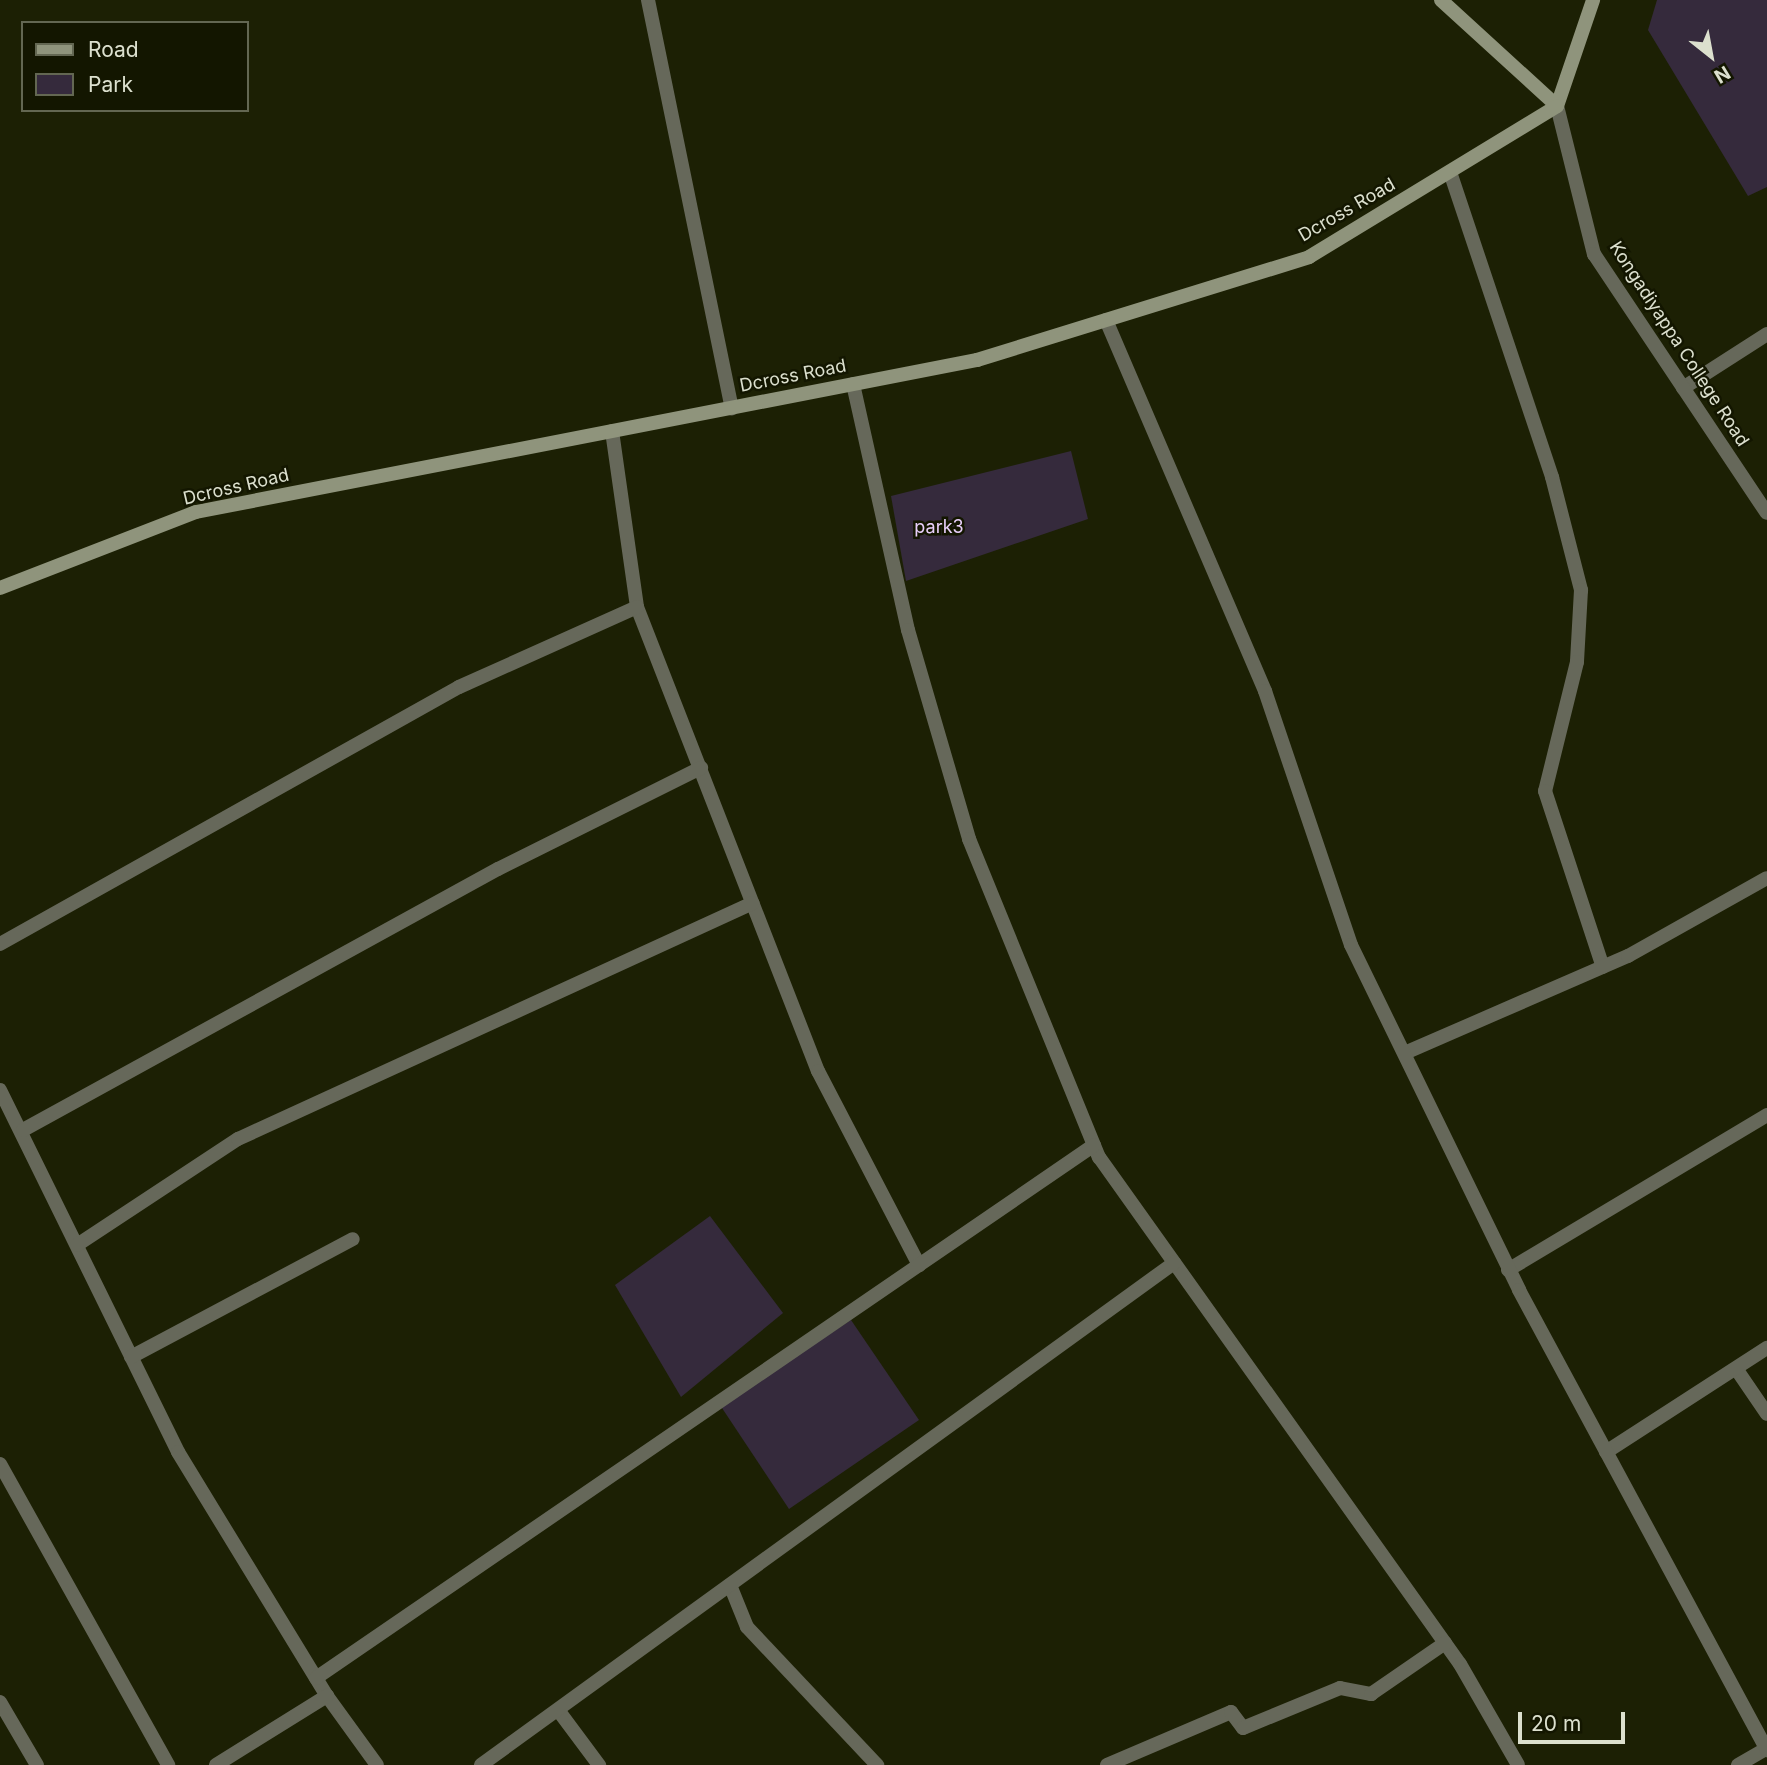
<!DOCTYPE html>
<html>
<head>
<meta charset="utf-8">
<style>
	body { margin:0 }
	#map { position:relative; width:1767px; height:1765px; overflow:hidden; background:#1c2004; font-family:Inter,sans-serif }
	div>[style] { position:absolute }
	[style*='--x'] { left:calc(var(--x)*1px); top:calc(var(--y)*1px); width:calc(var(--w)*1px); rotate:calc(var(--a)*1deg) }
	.green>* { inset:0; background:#352a3c }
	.minor>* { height:14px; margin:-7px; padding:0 7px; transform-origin:7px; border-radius:7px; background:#66685a }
	.tertiary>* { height:14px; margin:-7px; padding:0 7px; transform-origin:7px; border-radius:7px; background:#66685a }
	.secondary>* { height:14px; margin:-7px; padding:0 7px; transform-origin:7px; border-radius:7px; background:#8f947c }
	span { translate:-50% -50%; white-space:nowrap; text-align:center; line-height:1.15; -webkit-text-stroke:5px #131600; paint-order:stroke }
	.street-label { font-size:18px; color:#dce0ce }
	.park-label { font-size:18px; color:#e8cffa }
	.legend { position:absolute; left:21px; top:21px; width:228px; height:91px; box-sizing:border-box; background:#131600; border:2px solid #636752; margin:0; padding:9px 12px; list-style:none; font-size:21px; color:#dce0ce }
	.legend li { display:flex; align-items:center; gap:14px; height:35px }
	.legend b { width:35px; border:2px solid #636752 }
	.north { position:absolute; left:1676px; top:21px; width:70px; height:70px; -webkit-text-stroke:5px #131600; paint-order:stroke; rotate:149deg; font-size:19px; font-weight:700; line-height:28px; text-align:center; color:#dce0ce }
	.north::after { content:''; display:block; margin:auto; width:24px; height:32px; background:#dce0ce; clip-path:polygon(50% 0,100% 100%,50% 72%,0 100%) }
	.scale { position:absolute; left:1518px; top:1712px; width:107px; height:32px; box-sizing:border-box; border:4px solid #dce0ce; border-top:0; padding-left:9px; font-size:21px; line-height:24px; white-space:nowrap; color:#dce0ce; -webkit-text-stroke:5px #131600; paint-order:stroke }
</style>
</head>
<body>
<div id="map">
	<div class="green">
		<i style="clip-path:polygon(1657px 0,1767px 0,1767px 187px,1748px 196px,1648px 30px)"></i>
		<i style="clip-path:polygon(1071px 451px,1088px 519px,906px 581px,891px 496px)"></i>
		<i style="clip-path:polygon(710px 1216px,783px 1313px,681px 1397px,615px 1285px)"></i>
		<i style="clip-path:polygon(851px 1320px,919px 1420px,789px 1509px,720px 1405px)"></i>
	</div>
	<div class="minor">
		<i style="--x:648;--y:0;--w:417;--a:78.4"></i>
		<i style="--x:1450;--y:172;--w:322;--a:71.5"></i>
		<i style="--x:1552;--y:477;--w:117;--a:75.6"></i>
		<i style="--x:1581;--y:590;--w:72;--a:93.2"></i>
		<i style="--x:1577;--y:662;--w:133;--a:103.9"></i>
		<i style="--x:1545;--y:791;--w:185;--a:71.8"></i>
		<i style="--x:853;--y:384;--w:252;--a:77.4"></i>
		<i style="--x:908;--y:630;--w:218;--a:73.7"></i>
		<i style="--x:969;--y:839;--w:344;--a:67.8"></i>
		<i style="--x:1099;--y:1157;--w:622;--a:54.55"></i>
		<i style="--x:1460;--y:1664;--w:116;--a:60.1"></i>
		<i style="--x:1683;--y:388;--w:100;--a:-32.7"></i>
		<i style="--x:612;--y:431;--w:178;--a:81.9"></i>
		<i style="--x:637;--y:607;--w:498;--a:68.7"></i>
		<i style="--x:818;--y:1071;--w:219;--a:62.5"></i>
		<i style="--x:0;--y:944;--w:526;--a:-29.25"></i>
		<i style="--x:459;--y:687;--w:195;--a:-24.2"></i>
		<i style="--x:1407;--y:1052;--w:241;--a:-23.5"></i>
		<i style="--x:1628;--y:956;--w:159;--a:-29.3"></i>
		<i style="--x:0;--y:1090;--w:403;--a:63.8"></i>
		<i style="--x:178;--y:1452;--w:286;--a:58.6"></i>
		<i style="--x:327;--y:1696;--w:85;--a:54.1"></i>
		<i style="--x:23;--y:1130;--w:542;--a:-28.79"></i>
		<i style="--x:498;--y:869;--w:227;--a:-26.5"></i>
		<i style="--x:77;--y:1245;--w:193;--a:-33.4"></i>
		<i style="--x:238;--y:1139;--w:566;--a:-24.62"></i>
		<i style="--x:1508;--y:1270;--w:302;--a:-30.9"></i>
		<i style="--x:131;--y:1357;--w:251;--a:-28"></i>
		<i style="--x:1737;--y:1370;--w:53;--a:55.7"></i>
		<i style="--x:1606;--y:1452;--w:192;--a:-32.9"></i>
		<i style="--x:0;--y:1464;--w:345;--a:60.8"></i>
		<i style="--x:730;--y:1585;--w:45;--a:68"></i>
		<i style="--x:747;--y:1627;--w:190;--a:46.7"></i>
		<i style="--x:316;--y:1678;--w:943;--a:-34.41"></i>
		<i style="--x:0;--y:1702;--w:73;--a:59.6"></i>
		<i style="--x:558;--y:1710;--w:69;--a:53.3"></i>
		<i style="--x:216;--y:1765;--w:131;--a:-31.9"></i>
		<i style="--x:481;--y:1765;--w:856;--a:-35.92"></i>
		<i style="--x:1107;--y:1765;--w:135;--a:-23.1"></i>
		<i style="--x:1231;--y:1712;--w:20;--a:53"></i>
		<i style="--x:1243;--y:1728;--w:105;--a:-22.4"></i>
		<i style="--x:1340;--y:1688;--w:32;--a:11"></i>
		<i style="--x:1371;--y:1694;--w:90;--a:-34.6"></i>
		<i style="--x:1738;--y:1765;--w:34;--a:-30"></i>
	</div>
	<div class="tertiary">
		<i style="--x:1557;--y:106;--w:153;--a:76"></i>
		<i style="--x:1594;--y:254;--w:311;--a:56.3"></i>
		<i style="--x:1106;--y:320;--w:404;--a:66.8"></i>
		<i style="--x:1265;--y:691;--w:268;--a:71.3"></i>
		<i style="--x:1351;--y:945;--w:384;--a:64"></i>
		<i style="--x:1519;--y:1290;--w:523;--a:61.67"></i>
	</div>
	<div class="secondary">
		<i style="--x:1441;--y:0;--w:157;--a:42.4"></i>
		<i style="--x:1557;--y:106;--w:112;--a:-71.2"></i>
		<i style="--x:0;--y:588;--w:210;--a:-21.2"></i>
		<i style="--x:196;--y:512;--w:796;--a:-11.01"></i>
		<i style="--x:977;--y:360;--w:348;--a:-17.2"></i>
		<i style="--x:1309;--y:257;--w:290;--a:-31.3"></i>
	</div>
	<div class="street-label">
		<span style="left:1347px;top:210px;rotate:-30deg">Dcross Road</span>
		<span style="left:1679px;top:344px;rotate:57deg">Kongadiyappa College Road</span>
		<span style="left:793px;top:376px;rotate:-11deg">Dcross Road</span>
		<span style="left:236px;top:487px;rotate:-13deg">Dcross Road</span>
	</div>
	<div class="park-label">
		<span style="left:939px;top:527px">park3</span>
	</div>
	<ul class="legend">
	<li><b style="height:9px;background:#8f947c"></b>Road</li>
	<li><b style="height:19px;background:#352a3c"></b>Park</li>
	</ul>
	<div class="north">N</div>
	<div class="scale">20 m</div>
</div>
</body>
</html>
